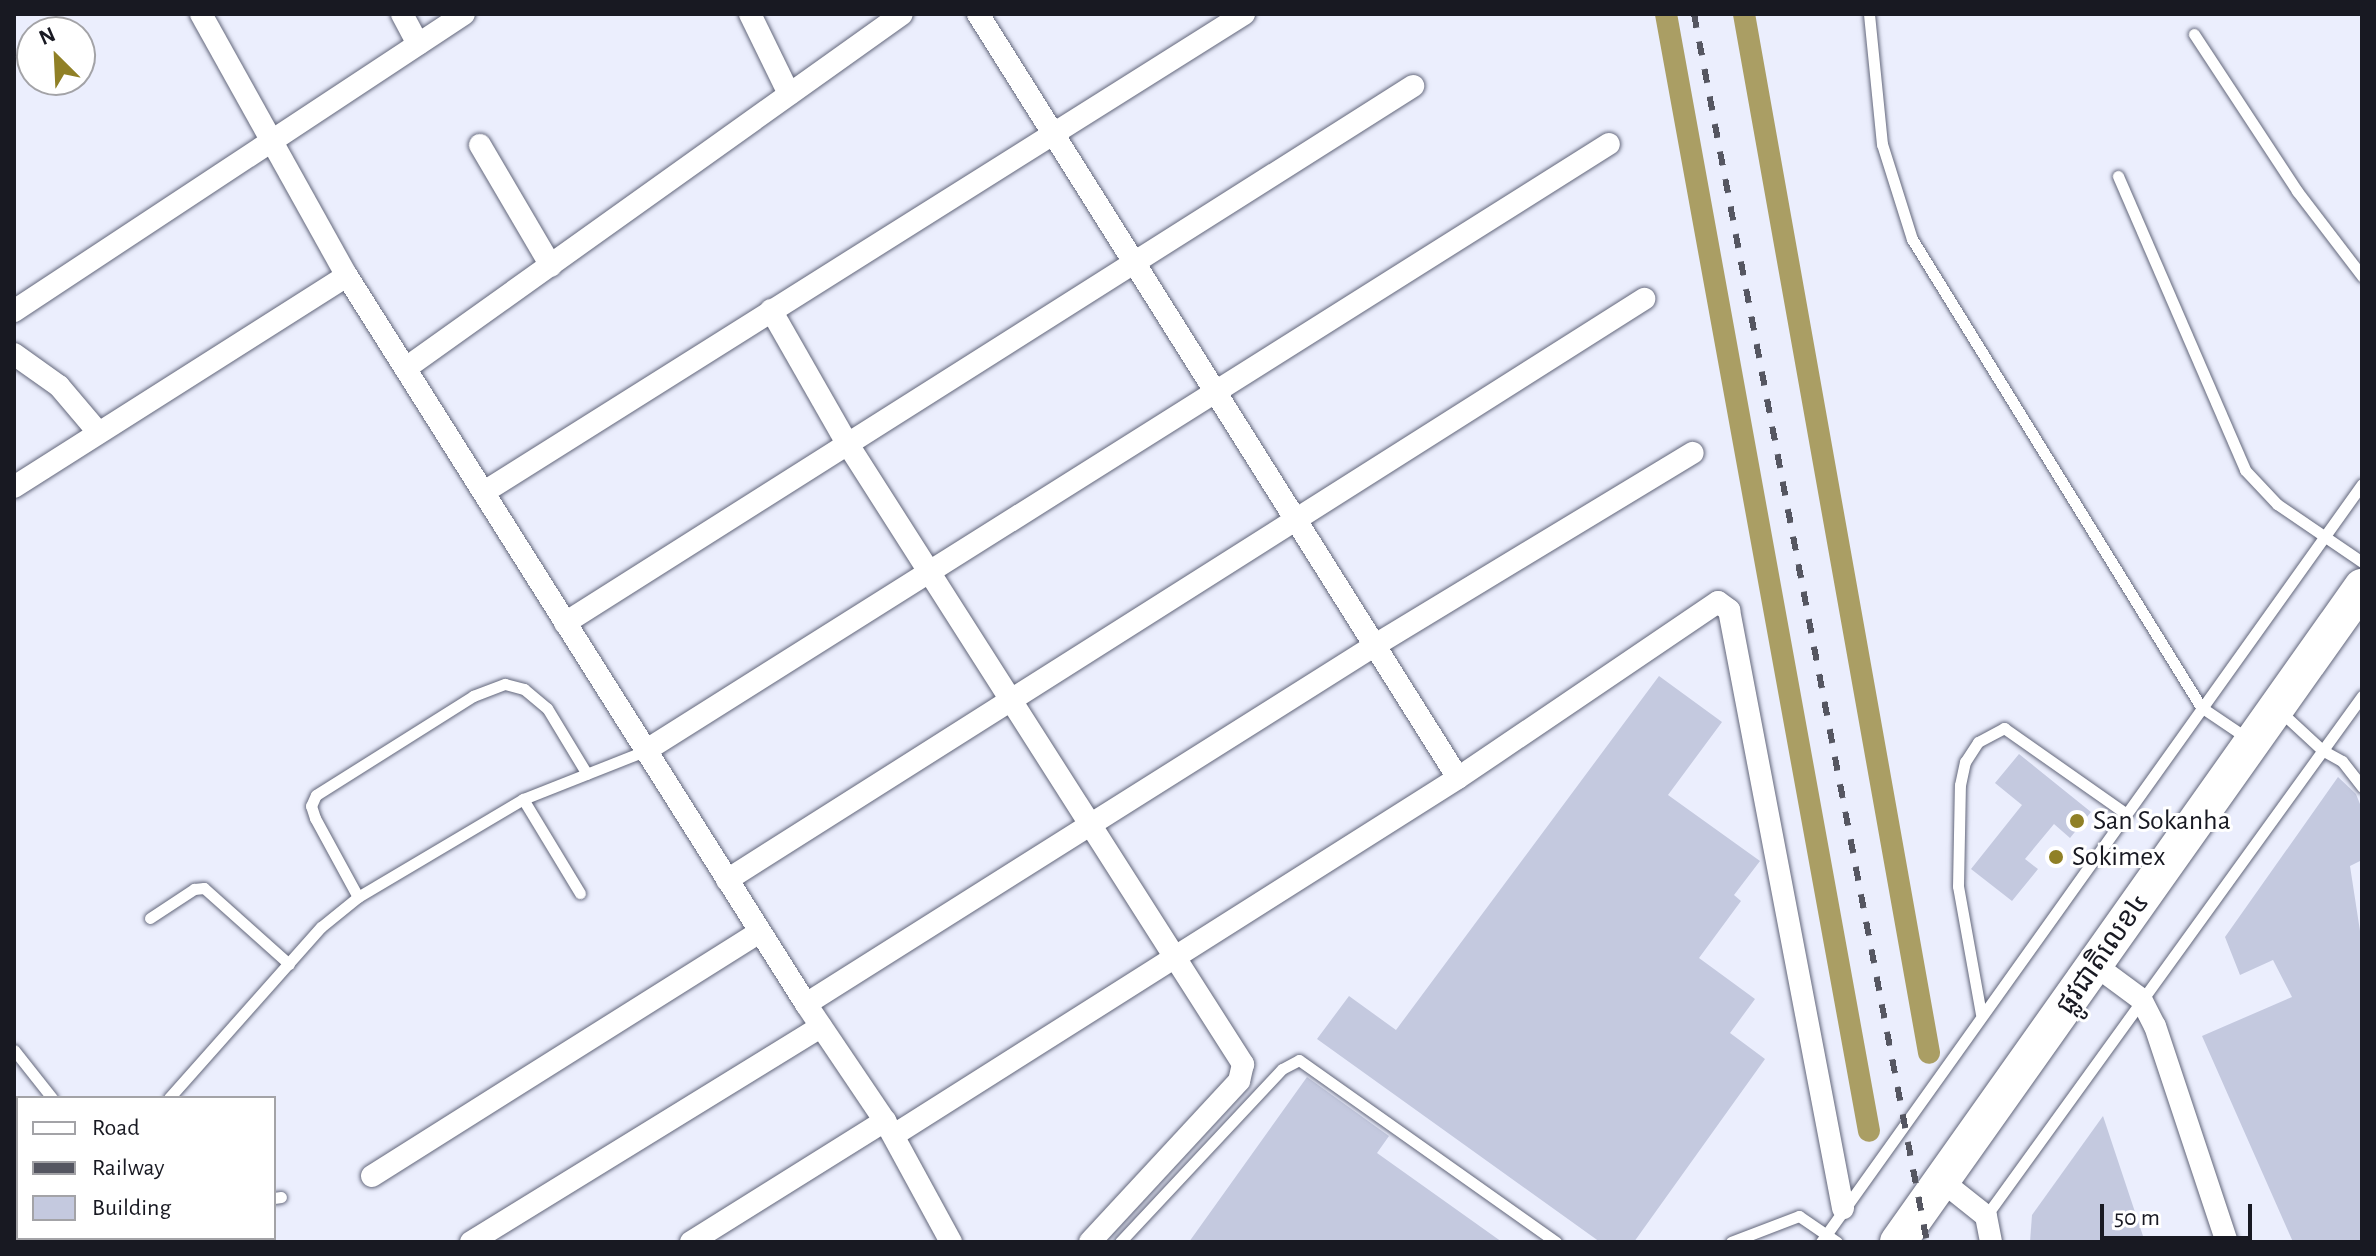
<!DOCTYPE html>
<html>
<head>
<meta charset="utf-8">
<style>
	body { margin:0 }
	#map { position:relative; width:2376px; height:1256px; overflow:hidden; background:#ebeefd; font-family:"Alegreya Sans","Noto Sans Khmer",sans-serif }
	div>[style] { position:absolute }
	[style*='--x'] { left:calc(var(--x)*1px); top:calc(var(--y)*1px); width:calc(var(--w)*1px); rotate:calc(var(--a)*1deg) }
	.canal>* { height:22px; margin:-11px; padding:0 11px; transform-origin:11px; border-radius:11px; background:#aa9e64 }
	.building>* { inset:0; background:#c4c9df }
	.roads { filter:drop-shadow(0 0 2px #63677b) drop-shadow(0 0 2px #63677b) }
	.service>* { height:11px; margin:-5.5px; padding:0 5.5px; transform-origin:5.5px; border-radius:5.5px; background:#fff }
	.minor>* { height:22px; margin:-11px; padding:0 11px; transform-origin:11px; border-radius:11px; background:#fff }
	.trunk>* { height:36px; margin:-18px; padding:0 18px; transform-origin:18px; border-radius:18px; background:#fff }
	.rail>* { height:6px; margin-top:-3px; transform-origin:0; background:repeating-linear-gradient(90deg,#555661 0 14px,transparent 0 28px) }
	.dots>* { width:22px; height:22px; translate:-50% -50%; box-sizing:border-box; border:4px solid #fff; border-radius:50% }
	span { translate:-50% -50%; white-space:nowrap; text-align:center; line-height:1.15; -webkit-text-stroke:6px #fff; paint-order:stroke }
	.poi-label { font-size:28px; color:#181922 }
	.left { translate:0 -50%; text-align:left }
	.street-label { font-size:28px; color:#181922 }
	.frame { position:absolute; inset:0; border:16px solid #181922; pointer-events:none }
	.legend { position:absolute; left:16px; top:1096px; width:260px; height:144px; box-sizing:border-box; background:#fff; border:2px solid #a3a3a7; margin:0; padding:10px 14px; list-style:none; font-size:24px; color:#181922 }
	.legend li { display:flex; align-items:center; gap:16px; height:40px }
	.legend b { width:40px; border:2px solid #a3a3a7 }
	.north { position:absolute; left:16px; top:16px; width:80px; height:80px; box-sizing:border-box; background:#fff; border:2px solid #a3a3a7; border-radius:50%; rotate:336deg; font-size:22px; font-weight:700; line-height:32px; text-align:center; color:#181922 }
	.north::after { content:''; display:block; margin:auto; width:28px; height:36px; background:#908026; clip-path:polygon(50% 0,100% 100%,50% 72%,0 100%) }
	.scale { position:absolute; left:2100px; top:1204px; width:152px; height:36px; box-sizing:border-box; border:4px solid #181922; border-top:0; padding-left:10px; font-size:24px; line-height:28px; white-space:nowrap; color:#181922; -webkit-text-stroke:6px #fff; paint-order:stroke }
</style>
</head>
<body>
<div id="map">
	<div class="canal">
		<i style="--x:1666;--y:14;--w:1135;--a:79.7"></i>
		<i style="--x:1744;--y:14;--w:1055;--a:79.9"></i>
	</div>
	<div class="building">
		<i style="clip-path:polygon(1659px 676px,1722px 722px,1668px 795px,1760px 861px,1734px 895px,1741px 901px,1699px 958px,1755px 999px,1730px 1033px,1765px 1059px,1634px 1242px,1600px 1242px,1317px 1039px,1349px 996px,1396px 1030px)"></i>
		<i style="clip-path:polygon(2019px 754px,2091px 812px,2070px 838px,2054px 824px,2025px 859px,2038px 869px,2012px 901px,1971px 869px,2022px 805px,1995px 783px)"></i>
		<i style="clip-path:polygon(2338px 777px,2356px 794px,2362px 809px,2362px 860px,2350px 866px,2362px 944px,2362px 1242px,2293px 1242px,2202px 1036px,2292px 997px,2273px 960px,2240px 975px,2225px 937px)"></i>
		<i style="clip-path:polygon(1307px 1077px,1389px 1136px,1377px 1153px,1502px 1242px,1189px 1242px)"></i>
		<i style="clip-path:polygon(2103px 1116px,2145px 1242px,2030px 1242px,2032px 1215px)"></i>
	</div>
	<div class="roads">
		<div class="service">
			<i style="--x:1869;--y:14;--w:131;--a:84.3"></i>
			<i style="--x:1882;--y:144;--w:100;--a:72.5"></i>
			<i style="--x:1912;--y:239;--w:550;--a:58.3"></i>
			<i style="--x:2201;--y:707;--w:59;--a:34"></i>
			<i style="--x:2194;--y:34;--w:188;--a:56.7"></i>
			<i style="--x:2297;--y:191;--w:107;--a:52.6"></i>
			<i style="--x:2118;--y:176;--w:320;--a:66.6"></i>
			<i style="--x:2245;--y:470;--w:47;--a:46.7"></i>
			<i style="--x:2277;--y:504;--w:103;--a:34.3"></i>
			<i style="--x:2281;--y:712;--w:56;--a:42.8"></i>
			<i style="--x:2322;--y:750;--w:23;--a:29"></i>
			<i style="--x:2342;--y:761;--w:33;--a:52"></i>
			<i style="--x:523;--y:799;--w:110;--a:58.8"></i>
			<i style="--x:358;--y:897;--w:90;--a:-118.6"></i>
			<i style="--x:315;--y:818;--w:13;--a:-108"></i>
			<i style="--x:311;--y:806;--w:12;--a:-66"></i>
			<i style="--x:316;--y:795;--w:186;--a:-32.2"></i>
			<i style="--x:473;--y:696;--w:34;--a:-21"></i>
			<i style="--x:505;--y:684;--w:20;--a:15"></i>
			<i style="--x:524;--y:689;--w:30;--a:40"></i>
			<i style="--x:547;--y:708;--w:77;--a:58.8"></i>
			<i style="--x:150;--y:918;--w:53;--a:-33.4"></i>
			<i style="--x:194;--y:889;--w:10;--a:-6"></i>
			<i style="--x:204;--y:888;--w:114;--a:41.8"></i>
			<i style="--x:1981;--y:1014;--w:130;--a:-100.2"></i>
			<i style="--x:1958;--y:886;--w:101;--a:-88.9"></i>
			<i style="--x:1960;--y:785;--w:24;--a:-78"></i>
			<i style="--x:1965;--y:762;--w:24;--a:-57"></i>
			<i style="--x:1978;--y:742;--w:30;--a:-28"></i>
			<i style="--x:2004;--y:728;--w:148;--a:35.1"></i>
			<i style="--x:14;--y:1050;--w:61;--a:51.6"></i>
			<i style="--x:169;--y:1098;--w:229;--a:-48.4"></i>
			<i style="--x:321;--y:927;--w:48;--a:-39"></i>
			<i style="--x:358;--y:897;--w:192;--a:-30.7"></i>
			<i style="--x:523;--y:799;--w:131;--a:-21.5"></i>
			<i style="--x:274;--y:1198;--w:7;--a:-8"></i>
			<i style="--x:1986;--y:1216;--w:642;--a:-54.13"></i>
			<i style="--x:180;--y:1242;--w:6;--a:-45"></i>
			<i style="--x:1120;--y:1242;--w:237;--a:-46.9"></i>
			<i style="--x:1282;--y:1069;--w:19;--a:-28"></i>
			<i style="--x:1299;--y:1060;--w:315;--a:35.3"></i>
			<i style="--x:1731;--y:1242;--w:73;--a:-20.9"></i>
			<i style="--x:1799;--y:1216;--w:46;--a:34.4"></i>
			<i style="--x:1821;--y:1242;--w:931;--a:-54.48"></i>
		</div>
		<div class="minor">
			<i style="--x:201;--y:14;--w:300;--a:60.9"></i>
			<i style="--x:347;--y:276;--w:861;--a:57.77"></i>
			<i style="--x:806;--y:1004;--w:141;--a:56"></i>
			<i style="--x:885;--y:1121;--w:138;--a:61.4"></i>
			<i style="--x:402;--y:14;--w:34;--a:62"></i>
			<i style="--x:750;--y:14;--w:89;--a:64"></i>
			<i style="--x:978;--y:14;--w:902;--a:57.86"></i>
			<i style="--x:480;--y:145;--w:140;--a:59.6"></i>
			<i style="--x:771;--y:310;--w:153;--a:60.3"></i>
			<i style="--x:847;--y:443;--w:737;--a:57.48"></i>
			<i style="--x:1243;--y:1064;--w:17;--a:103"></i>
			<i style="--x:1239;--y:1081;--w:219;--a:132.8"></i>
			<i style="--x:14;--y:311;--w:539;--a:-33.42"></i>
			<i style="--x:14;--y:354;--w:55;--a:35.4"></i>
			<i style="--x:59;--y:386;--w:60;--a:49.7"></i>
			<i style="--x:406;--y:368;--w:609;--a:-35.52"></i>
			<i style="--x:14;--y:487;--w:394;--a:-32.4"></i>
			<i style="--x:484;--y:492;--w:898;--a:-32.17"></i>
			<i style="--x:565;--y:623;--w:1004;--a:-32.34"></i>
			<i style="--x:645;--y:751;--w:1139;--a:-32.2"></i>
			<i style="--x:727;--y:880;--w:1086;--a:-32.36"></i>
			<i style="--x:2095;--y:965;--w:57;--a:36.5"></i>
			<i style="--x:2141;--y:999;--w:30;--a:63"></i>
			<i style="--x:2155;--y:1026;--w:228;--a:71.6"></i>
			<i style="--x:806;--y:1004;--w:675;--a:-32.23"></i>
			<i style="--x:1377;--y:644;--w:369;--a:-31.2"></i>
			<i style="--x:894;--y:1135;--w:667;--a:-32.33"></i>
			<i style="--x:1458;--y:778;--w:314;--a:-34.1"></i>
			<i style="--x:1718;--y:602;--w:14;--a:36"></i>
			<i style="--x:1729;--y:610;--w:609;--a:79.21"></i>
			<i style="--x:372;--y:1176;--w:458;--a:-32.2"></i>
			<i style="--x:1942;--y:1181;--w:56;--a:38.5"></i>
			<i style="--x:1986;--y:1216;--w:26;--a:79"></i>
			<i style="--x:471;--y:1242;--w:411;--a:-31.6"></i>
			<i style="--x:691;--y:1242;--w:229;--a:-32"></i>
		</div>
		<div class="trunk">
			<i style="--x:1898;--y:1242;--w:803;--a:-54.69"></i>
		</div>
	</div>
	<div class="rail">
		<i style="--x:1694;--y:14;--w:1250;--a:79.26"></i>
	</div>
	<div class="dots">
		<i style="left:2077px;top:821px;background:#908026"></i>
		<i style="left:2056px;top:857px;background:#908026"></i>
	</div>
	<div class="poi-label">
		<span class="left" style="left:2093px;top:821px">San Sokanha</span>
		<span class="left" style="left:2072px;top:857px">Sokimex</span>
	</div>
	<div class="street-label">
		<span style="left:2103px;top:954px;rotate:-55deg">ផ្លូវជាតិលេខ៤</span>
	</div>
	<div class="frame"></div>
	<ul class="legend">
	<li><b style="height:10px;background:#fff"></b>Road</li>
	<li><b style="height:10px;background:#555661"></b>Railway</li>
	<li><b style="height:22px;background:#c4c9df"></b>Building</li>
	</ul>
	<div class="north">N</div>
	<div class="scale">50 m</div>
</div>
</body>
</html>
